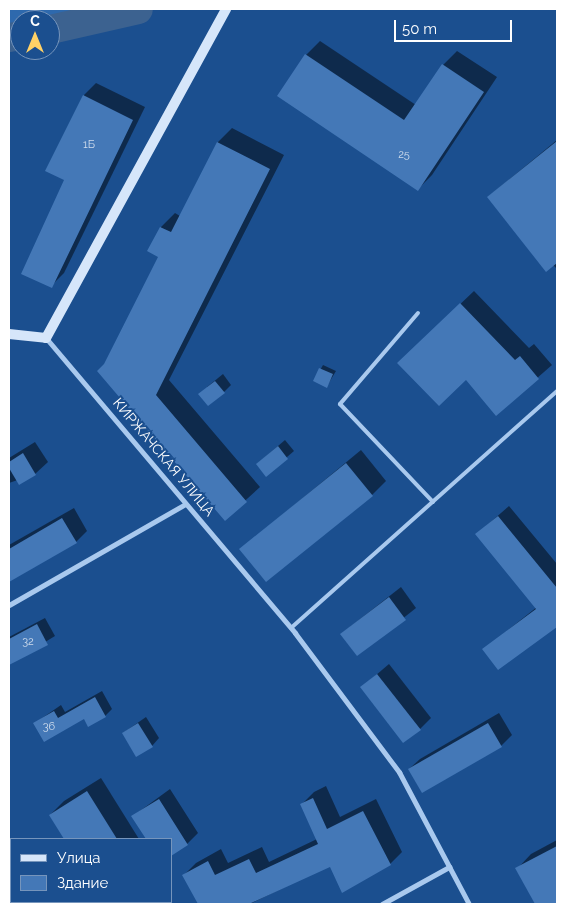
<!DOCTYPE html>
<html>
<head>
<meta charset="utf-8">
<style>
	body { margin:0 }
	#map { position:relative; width:566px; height:913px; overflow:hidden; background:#1b4f8f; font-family:Raleway,sans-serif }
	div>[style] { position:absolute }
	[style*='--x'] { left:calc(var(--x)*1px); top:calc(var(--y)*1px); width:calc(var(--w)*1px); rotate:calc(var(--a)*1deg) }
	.green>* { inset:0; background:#2e69ad }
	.shadow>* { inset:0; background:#0007 }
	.river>* { height:29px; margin:-14.5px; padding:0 14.5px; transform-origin:14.5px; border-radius:14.5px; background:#3c6290 }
	.building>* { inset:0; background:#4478b7 }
	.lane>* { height:4px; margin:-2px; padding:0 2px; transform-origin:2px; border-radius:2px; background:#a9c9ee }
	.street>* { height:5px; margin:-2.5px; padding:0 2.5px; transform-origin:2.5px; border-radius:2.5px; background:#a9c9ee }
	.secondary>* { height:10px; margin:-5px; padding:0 5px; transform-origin:5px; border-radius:5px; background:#d6e6fa }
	span { translate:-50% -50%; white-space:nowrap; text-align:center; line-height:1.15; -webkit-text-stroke:4px #1b4f8f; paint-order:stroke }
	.number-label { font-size:11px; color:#d0dded }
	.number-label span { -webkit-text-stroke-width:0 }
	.street-label { font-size:14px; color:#fff }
	.frame { position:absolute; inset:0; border:10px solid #fff; pointer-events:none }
	.legend { position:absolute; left:10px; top:838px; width:162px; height:65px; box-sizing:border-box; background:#1b4f8f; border:1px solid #7695bc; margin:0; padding:6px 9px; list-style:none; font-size:15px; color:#fff }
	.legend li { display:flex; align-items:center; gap:10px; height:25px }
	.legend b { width:25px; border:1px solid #7695bc }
	.north { position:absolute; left:10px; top:10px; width:50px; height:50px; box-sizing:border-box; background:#1b4f8f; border:1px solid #7695bc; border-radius:50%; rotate:0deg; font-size:14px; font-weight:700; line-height:20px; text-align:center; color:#fff }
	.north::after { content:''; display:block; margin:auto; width:18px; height:22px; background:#ffd166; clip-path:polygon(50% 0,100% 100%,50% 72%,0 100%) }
	.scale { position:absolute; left:394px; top:20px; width:118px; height:22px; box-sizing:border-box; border:2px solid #fff; border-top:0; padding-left:6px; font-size:15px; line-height:18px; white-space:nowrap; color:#fff; -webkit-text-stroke:4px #1b4f8f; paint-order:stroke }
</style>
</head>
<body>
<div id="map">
	<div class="green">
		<i style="clip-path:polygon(9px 9px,109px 9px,50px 22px,20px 20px,20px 29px,9px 31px)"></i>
	</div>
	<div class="shadow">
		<i style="clip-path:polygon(320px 41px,416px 105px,443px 65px,457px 51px,497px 77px,432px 175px,418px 189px,306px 55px)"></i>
		<i style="clip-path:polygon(96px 83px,145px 107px,64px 273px,51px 286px,66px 180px,84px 95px)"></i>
		<i style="clip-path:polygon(232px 128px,284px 155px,169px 380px,260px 487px,225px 519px,106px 363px,160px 256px,161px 227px,175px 213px,180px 216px,218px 142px)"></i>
		<i style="clip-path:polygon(557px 140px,557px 269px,488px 197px)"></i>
		<i style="clip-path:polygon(474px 291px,529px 348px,534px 344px,552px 365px,496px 414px,466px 379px,412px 350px)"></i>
		<i style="clip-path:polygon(323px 365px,336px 371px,327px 386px,314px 381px)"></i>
		<i style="clip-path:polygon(223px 374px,231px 385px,224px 392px,207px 387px)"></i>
		<i style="clip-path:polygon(285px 440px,294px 451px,266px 475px,257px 464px)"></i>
		<i style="clip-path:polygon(35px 442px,48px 462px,35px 474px,9px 483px,9px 458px)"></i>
		<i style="clip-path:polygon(361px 450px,386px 481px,372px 495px,241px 549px)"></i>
		<i style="clip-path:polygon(509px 506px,557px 564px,557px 625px,498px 669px,484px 649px,537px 607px,477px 534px)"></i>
		<i style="clip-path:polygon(74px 508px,87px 531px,76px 542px,9px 581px,9px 545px)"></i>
		<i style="clip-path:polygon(401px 587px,416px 608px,357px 655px,341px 634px)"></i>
		<i style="clip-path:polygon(45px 618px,55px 636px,9px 664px,9px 637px)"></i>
		<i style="clip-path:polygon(389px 664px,431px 718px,420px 729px,362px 687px)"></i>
		<i style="clip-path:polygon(102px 691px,112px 709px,105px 716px,35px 723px,61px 705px,65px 712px)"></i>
		<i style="clip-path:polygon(499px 713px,512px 735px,501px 746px,409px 769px,420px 759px)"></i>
		<i style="clip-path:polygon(146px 717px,159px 738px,152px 746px,123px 733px)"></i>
		<i style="clip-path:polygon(101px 778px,139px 839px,65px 839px,50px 815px,64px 801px)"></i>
		<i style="clip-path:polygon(326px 786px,340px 817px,376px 799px,402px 852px,390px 864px,330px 865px,250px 904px,199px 904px,184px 875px,196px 863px,221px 849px,228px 863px,262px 847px,269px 862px,317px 839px,301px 805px,314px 792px)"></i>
		<i style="clip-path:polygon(170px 789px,198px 833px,187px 844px,171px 839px,147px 839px,133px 816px)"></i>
		<i style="clip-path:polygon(557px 840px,557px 904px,536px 904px,517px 869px,531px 854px)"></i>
		<i style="clip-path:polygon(103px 902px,163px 902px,165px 904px,104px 904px)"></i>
	</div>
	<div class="river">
		<i style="--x:50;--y:29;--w:90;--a:-12.8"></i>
		<i style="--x:9;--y:37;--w:11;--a:-10"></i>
	</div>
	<div class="building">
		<i style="clip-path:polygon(305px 54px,404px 120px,442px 64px,484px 92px,418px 191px,277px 96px)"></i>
		<i style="clip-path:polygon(83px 95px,133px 120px,52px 288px,21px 274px,64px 180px,45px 171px)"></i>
		<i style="clip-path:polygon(557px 141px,557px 263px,546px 272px,487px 197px)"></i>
		<i style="clip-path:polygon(217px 142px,270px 169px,156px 395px,247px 502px,225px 521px,97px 371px,104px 364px,158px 257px,147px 251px,160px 227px,171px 232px)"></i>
		<i style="clip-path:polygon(460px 303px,515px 360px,520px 356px,539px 379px,496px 416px,466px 380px,439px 406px,397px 363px)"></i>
		<i style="clip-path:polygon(319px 368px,333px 374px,327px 388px,313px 381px)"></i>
		<i style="clip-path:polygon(215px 381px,225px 393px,208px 406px,198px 394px)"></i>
		<i style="clip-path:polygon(278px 446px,288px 459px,266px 477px,256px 464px)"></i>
		<i style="clip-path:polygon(23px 453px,36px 475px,19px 485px,9px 468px,9px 462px)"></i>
		<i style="clip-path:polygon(346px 463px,373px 496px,266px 582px,239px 549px)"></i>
		<i style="clip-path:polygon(498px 516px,557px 588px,557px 627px,498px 670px,482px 649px,536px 609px,475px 534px)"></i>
		<i style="clip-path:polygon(62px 518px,77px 543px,9px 582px,9px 549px)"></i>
		<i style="clip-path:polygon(389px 597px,406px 620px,357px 656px,340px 634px)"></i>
		<i style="clip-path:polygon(37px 624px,48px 645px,9px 665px,9px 639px)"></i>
		<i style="clip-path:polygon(377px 674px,421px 730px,403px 743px,360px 687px)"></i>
		<i style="clip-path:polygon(95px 697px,106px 717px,88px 727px,84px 719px,44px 742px,33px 723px,54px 711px,58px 718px)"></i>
		<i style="clip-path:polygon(138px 723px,153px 747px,136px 757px,122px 733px)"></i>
		<i style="clip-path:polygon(488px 723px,502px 747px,422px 793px,408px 769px)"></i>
		<i style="clip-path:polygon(87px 791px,117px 839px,64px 839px,49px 815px)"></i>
		<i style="clip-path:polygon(313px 798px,327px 829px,363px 811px,391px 865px,342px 893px,330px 867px,249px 904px,198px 904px,182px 875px,208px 861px,215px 875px,249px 859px,256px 873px,318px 844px,300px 804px)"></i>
		<i style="clip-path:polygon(159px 799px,188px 845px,171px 856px,171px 839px,146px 839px,131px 816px)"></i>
		<i style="clip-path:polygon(557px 846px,557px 904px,535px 904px,515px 868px)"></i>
	</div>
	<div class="lane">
		<i style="--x:418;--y:313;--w:120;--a:130.6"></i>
		<i style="--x:340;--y:404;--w:135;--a:46.5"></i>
		<i style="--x:291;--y:628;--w:356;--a:-41.7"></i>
	</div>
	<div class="street">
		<i style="--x:46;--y:338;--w:386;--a:49.8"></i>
		<i style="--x:295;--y:633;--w:174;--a:53.2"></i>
		<i style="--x:399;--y:772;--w:149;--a:62.1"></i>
		<i style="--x:9;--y:605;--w:203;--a:-29.8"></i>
		<i style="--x:382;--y:904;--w:77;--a:-28.9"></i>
	</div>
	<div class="secondary">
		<i style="--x:9;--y:334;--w:37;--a:6"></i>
		<i style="--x:46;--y:338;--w:375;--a:-61.3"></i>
	</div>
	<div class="number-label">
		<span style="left:89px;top:145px">1Б</span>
		<span style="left:404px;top:155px">25</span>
		<span style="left:28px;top:642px">32</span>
		<span style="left:49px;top:727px">36</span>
	</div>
	<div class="street-label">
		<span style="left:164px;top:457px;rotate:50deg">КИРЖАЧСКАЯ УЛИЦА</span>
	</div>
	<div class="frame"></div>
	<ul class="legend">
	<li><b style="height:6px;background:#d6e6fa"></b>Улица</li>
	<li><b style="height:14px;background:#4478b7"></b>Здание</li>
	</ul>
	<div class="north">С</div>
	<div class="scale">50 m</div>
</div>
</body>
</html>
